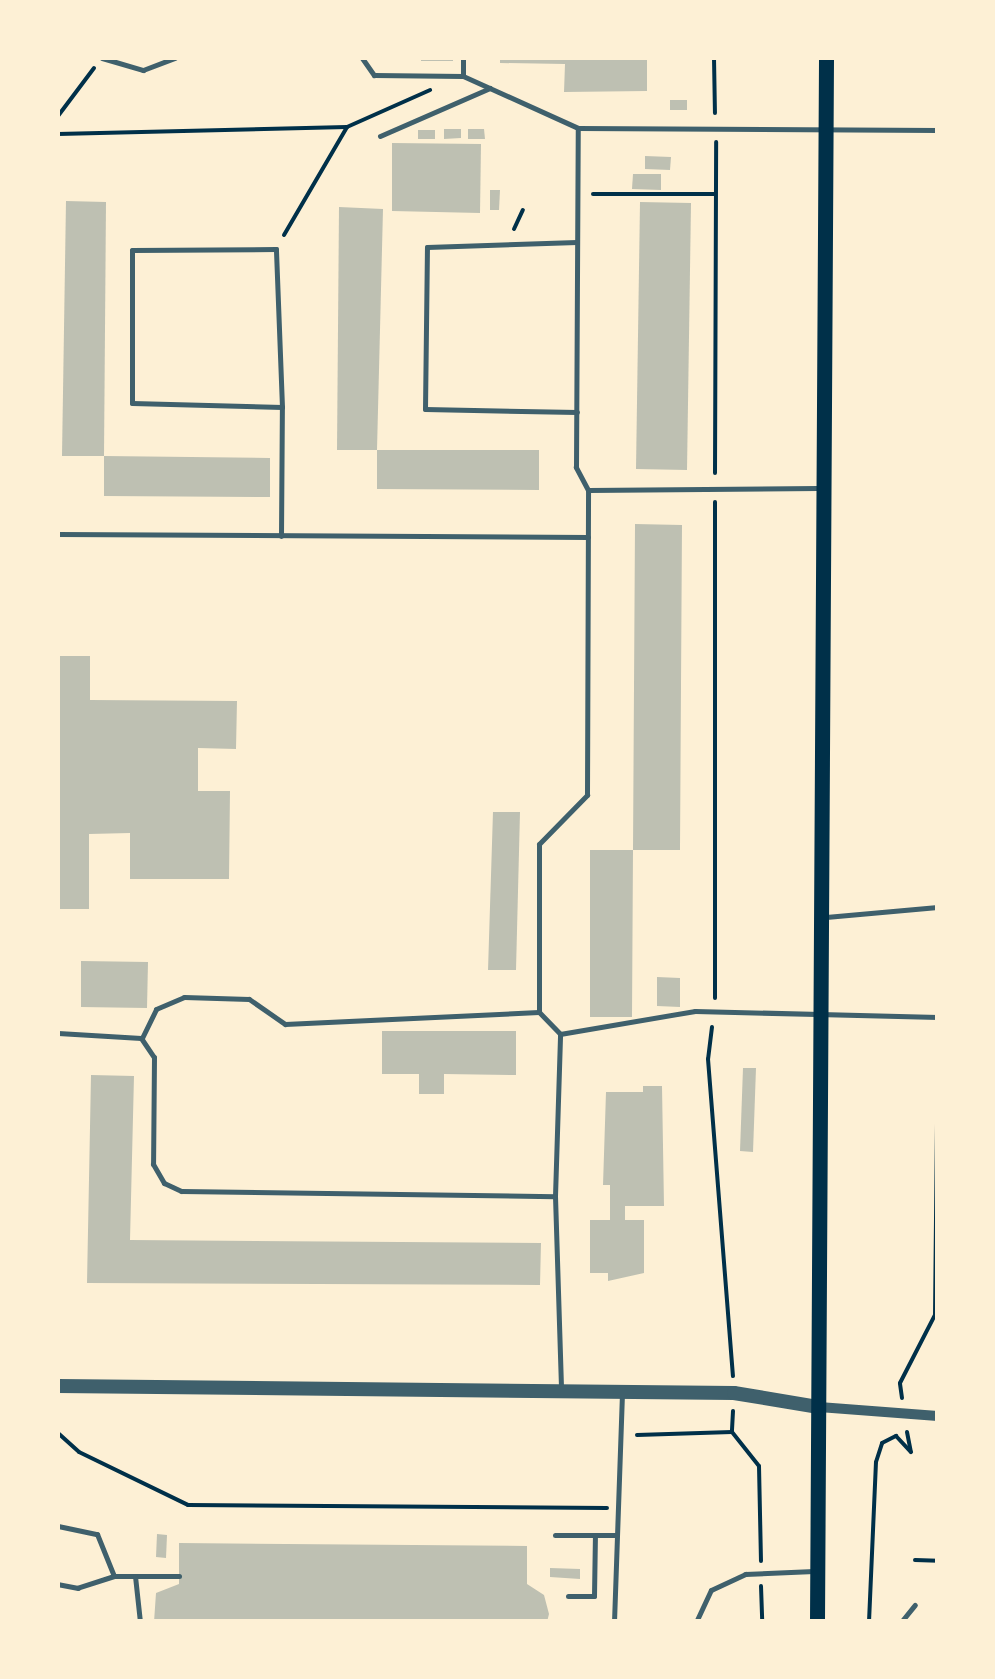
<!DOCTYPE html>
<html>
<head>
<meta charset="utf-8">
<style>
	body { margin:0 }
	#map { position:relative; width:995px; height:1679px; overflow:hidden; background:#fdf0d5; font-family:Lato,sans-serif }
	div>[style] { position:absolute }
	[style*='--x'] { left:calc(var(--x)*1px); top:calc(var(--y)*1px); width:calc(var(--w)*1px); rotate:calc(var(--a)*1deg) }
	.building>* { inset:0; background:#bec0b2 }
	.path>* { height:4px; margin:-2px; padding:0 2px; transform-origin:2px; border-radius:2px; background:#003049 }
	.service>* { height:5px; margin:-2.5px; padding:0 2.5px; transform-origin:2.5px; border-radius:2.5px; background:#3f606c }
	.minor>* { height:10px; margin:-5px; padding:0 5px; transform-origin:5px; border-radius:5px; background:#3f606c }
	.tertiary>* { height:14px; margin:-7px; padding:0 7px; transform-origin:7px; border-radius:7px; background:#3f606c }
	.secondary>* { height:15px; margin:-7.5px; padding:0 7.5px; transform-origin:7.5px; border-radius:7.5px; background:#003049 }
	span { translate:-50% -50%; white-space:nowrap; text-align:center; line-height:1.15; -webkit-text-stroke:10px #fdf0d5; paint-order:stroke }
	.frame { position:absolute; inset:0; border:60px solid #fdf0d5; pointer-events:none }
</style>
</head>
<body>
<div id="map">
	<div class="building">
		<i style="clip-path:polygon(421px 58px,453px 58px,453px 61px,421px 61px)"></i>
		<i style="clip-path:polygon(500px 58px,647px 58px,647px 91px,564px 92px,565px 64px,500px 63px)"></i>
		<i style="clip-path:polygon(670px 100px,687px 100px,687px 110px,670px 110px)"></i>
		<i style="clip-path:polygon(444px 129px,461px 129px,461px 138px,444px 139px)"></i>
		<i style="clip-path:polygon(468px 129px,484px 129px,485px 139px,468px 139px)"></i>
		<i style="clip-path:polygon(418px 130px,435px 130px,435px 139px,418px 139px)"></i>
		<i style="clip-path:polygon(392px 143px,481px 144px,480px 213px,392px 211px)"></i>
		<i style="clip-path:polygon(645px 156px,671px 157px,670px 170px,645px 169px)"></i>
		<i style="clip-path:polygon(633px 174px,661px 174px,661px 190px,632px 189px)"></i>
		<i style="clip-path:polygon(490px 190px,500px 190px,499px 210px,490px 210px)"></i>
		<i style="clip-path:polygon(66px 201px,106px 202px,104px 456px,62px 456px)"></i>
		<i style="clip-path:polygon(640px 202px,691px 203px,687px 470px,636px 469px)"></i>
		<i style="clip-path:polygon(339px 207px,383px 209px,377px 450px,337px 450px)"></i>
		<i style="clip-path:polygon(377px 450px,539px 450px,539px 490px,377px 489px)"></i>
		<i style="clip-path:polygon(104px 456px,270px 458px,270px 497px,104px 496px)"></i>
		<i style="clip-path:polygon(635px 524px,682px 525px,680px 850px,633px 850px,632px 1017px,590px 1017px,590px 850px,633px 850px)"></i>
		<i style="clip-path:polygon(58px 656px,90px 656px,90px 700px,237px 701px,236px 749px,198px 748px,198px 791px,230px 791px,229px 879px,130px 879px,130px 833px,89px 834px,89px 909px,58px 909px)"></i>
		<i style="clip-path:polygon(493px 812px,520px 812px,516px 970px,488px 970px)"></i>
		<i style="clip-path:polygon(81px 961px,148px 962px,147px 1008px,81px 1007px)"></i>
		<i style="clip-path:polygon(657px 977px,680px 978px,680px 1007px,657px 1006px)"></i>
		<i style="clip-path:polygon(382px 1031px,516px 1031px,516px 1075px,444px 1074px,444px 1094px,419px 1094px,419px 1074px,382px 1074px)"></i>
		<i style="clip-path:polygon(743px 1068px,756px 1068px,753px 1152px,740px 1151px)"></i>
		<i style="clip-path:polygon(91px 1075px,134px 1076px,130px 1240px,541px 1243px,540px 1285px,87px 1283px)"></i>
		<i style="clip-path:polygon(643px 1086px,662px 1086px,664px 1206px,625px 1206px,625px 1220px,644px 1220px,644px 1273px,608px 1281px,608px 1273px,590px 1273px,590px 1220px,610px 1220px,610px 1185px,603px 1185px,606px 1092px,643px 1092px)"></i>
		<i style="clip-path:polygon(157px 1534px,167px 1535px,166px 1558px,156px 1557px)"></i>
		<i style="clip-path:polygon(179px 1543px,527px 1546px,527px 1584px,544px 1595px,549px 1614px,547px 1622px,154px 1622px,156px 1593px,179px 1584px)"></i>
		<i style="clip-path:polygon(550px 1568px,580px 1569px,580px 1579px,550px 1577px)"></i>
	</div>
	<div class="path">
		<i style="--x:714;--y:58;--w:55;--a:89"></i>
		<i style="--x:58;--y:116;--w:60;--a:-53.1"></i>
		<i style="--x:58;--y:134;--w:289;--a:-1.4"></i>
		<i style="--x:347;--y:127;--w:91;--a:-24"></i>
		<i style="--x:593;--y:194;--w:122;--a:0"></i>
		<i style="--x:514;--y:229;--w:21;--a:-65"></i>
		<i style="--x:284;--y:235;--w:125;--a:-59.7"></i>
		<i style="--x:715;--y:473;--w:331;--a:-89.8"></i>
		<i style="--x:715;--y:502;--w:496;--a:90"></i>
		<i style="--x:712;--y:1027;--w:32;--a:97"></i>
		<i style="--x:708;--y:1059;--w:318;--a:85.5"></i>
		<i style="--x:902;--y:1398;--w:15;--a:-98"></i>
		<i style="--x:900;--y:1383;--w:76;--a:-62.8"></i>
		<i style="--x:935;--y:1315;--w:278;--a:-89.4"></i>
		<i style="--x:733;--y:1411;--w:21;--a:93"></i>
		<i style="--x:732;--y:1432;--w:43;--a:51.5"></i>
		<i style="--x:759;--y:1466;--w:95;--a:88.8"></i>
		<i style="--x:907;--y:1432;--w:20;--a:79"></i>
		<i style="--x:58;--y:1433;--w:28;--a:42"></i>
		<i style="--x:79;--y:1452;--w:121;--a:25.9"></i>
		<i style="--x:188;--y:1505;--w:419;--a:0.4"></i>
		<i style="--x:637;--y:1435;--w:95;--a:-1.8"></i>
		<i style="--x:915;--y:1560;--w:23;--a:2"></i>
		<i style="--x:761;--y:1586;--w:36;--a:88"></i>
		<i style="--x:869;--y:1622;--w:160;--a:-87.5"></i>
		<i style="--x:876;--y:1462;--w:20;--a:-72"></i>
		<i style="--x:882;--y:1443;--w:16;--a:-27"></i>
		<i style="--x:896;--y:1436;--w:22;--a:47"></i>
	</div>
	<div class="service">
		<i style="--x:102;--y:58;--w:43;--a:16.3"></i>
		<i style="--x:143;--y:70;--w:34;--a:-21"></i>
		<i style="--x:362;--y:58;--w:21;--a:55"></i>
		<i style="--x:374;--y:75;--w:89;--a:0.6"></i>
		<i style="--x:463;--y:58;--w:18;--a:90"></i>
		<i style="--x:463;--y:76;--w:126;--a:24.3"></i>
		<i style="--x:380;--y:136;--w:120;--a:-23.6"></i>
		<i style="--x:577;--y:412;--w:152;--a:-178.9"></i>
		<i style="--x:425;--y:409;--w:162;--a:-89.3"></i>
		<i style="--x:427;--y:247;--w:150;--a:-1.9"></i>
		<i style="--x:588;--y:490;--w:26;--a:-118"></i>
		<i style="--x:576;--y:467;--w:339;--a:-89.7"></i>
		<i style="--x:578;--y:128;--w:360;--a:0.3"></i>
		<i style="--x:58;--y:534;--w:530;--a:0.32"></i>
		<i style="--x:281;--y:536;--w:129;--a:-89.6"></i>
		<i style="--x:282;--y:407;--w:158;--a:-92.2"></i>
		<i style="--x:276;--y:249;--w:144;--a:179.6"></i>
		<i style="--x:132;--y:250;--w:153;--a:90"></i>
		<i style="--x:132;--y:403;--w:150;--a:1.5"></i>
		<i style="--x:826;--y:917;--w:112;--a:-5.1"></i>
		<i style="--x:539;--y:1012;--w:168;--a:-90"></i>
		<i style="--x:539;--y:844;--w:69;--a:-45.6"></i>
		<i style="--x:587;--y:795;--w:305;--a:-89.8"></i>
		<i style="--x:588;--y:490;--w:230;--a:-0.5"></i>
		<i style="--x:58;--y:1033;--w:83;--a:3.4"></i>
		<i style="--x:141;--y:1038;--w:23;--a:56"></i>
		<i style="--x:154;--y:1057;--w:107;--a:90.5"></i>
		<i style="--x:153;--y:1164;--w:22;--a:60"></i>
		<i style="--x:164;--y:1183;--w:19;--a:25"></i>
		<i style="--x:181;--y:1191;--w:374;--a:0.8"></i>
		<i style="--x:555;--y:1196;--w:162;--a:-88.2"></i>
		<i style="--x:560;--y:1034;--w:137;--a:-9.7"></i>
		<i style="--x:695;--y:1011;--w:243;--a:1.4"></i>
		<i style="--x:142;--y:1038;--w:32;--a:-64"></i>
		<i style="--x:156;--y:1009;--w:30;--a:-23"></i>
		<i style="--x:184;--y:997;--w:65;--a:1.8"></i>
		<i style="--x:249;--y:999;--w:44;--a:34.8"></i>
		<i style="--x:285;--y:1024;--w:254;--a:-2.7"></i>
		<i style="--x:539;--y:1012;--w:30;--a:46"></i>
		<i style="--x:555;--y:1196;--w:192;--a:88.2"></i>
		<i style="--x:58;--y:1526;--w:40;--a:12"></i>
		<i style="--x:97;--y:1534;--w:45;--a:68"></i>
		<i style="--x:114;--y:1576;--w:38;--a:162"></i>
		<i style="--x:78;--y:1588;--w:20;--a:-169"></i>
		<i style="--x:555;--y:1535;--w:60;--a:0"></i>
		<i style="--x:114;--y:1576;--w:65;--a:0"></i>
		<i style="--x:135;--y:1576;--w:46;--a:83.8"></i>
		<i style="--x:568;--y:1596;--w:26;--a:0"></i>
		<i style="--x:594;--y:1596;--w:61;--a:-89.1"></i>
		<i style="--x:614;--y:1622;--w:226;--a:-88"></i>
		<i style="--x:696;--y:1622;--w:35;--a:-65"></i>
		<i style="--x:711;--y:1590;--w:38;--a:-25"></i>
		<i style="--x:745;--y:1574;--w:69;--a:-2.5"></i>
		<i style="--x:901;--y:1622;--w:22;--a:-51"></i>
	</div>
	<div class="minor">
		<i style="--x:819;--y:1407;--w:119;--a:4.3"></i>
	</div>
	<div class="tertiary">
		<i style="--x:58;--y:1386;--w:676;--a:0.59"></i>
		<i style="--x:734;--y:1393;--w:86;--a:9.4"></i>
	</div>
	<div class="secondary">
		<i style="--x:817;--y:1622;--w:1564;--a:-89.67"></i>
	</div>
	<div class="frame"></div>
</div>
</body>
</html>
